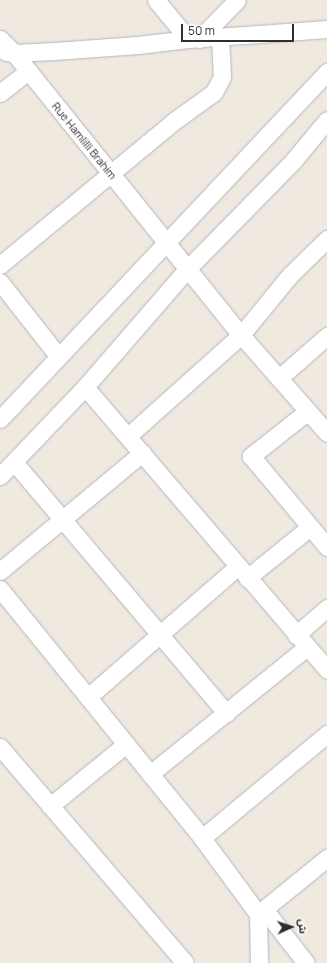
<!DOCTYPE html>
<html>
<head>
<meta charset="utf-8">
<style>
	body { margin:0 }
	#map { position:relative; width:327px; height:963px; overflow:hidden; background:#f0e9e0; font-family:Manrope,"Noto Sans Arabic",sans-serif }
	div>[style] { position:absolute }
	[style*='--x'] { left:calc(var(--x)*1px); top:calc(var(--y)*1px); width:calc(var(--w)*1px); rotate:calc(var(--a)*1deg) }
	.roads { filter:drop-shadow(0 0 1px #b4b6c2) drop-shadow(0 0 1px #b4b6c2) }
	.minor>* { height:17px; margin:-8.5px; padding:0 8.5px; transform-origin:8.5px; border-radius:8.5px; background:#fff }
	span { translate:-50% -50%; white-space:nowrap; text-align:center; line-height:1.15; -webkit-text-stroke:4px #fff; paint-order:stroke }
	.street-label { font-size:11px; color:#2e2e2e }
	.north { position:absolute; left:271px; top:907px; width:40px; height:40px; -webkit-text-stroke:3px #fff; paint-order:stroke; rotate:87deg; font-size:11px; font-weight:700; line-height:16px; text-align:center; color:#2e2e2e }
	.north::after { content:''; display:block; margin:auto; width:14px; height:18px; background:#2e2e2e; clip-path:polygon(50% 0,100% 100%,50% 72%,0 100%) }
	.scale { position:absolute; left:181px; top:24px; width:113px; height:18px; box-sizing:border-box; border:2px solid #2e2e2e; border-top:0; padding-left:5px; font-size:12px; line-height:14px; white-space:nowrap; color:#2e2e2e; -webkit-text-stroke:3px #fff; paint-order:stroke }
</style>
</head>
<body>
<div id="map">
	<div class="roads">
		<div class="minor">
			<i style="--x:156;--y:0;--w:50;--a:50.6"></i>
			<i style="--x:0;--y:39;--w:20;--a:45"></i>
			<i style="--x:14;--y:53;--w:362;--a:51.2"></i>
			<i style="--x:241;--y:335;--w:130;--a:48.7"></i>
			<i style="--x:199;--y:39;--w:54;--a:-45.7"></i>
			<i style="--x:6;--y:52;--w:8;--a:7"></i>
			<i style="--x:14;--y:53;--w:40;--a:-2.9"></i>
			<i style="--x:54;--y:51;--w:84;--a:-4.1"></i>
			<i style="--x:138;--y:45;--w:50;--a:-6.8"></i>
			<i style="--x:188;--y:39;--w:139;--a:-4.1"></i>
			<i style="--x:0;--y:93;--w:36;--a:-38"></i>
			<i style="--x:0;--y:265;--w:226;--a:-39.6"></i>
			<i style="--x:174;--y:121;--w:49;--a:-35.9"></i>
			<i style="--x:214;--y:92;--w:17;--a:-62"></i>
			<i style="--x:222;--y:77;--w:40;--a:-92.9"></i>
			<i style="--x:0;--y:282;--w:95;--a:51.8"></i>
			<i style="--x:279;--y:378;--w:64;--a:-41.2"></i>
			<i style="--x:85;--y:387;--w:372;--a:49.4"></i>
			<i style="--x:308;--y:411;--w:73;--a:141.7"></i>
			<i style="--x:251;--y:456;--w:119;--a:50.1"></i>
			<i style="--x:0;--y:419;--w:477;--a:-46.7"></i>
			<i style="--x:128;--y:436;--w:152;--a:-41.8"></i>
			<i style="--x:241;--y:335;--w:77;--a:-50.8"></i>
			<i style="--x:290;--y:275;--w:52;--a:-44.2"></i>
			<i style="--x:14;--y:462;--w:329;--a:49.8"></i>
			<i style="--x:0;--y:476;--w:123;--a:-46.3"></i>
			<i style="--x:85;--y:387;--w:157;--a:-49.1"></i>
			<i style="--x:188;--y:268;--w:150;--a:-45.5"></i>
			<i style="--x:293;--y:161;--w:53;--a:-50.3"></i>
			<i style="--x:0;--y:571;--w:185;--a:-39.7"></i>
			<i style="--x:247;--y:578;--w:81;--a:-39"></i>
			<i style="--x:0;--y:589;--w:321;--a:50.9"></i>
			<i style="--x:202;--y:838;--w:94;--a:53.6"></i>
			<i style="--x:258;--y:914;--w:49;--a:88.8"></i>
			<i style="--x:296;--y:635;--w:41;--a:-41.1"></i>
			<i style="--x:88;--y:697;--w:198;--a:-41.1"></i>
			<i style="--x:0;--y:747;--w:284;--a:49.4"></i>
			<i style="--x:150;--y:774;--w:202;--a:-39"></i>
			<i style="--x:50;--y:806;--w:98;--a:-39.2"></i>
			<i style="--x:202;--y:838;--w:163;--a:-39.8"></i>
			<i style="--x:264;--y:909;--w:68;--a:52.1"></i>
			<i style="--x:258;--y:914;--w:89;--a:-39.1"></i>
		</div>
	</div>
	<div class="street-label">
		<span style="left:84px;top:141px;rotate:51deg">Rue Hamlilli Brahim</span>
	</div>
	<div class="north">ش</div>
	<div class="scale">50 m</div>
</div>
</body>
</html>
